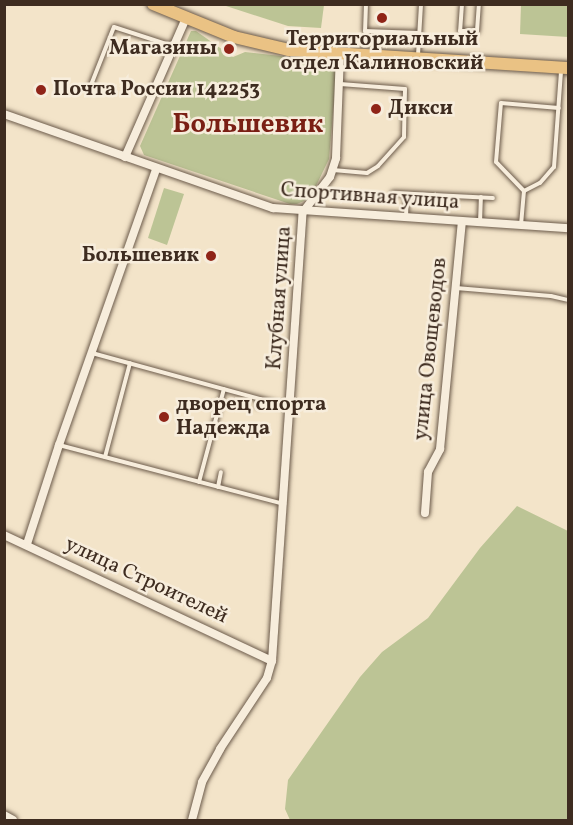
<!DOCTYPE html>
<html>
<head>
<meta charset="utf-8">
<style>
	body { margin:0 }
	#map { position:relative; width:573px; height:825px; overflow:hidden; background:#f3e4c9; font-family:Vollkorn,serif }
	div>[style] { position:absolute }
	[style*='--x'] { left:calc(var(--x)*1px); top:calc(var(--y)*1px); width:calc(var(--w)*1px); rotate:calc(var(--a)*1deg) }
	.green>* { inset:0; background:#bcc495 }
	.roads { filter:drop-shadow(0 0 2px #6b5a4a) drop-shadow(0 0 2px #6b5a4a) }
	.lane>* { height:4px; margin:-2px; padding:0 2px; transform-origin:2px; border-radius:2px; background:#f7eddc }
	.street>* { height:8px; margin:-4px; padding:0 4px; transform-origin:4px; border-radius:4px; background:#f7eddc }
	.primary>* { height:12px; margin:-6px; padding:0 6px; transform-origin:6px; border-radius:6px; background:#eac284 }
	.dots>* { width:16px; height:16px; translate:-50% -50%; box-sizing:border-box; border:3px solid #f7eddc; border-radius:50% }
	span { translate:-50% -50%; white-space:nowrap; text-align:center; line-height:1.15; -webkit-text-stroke:5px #f7eddc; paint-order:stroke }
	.poi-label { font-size:21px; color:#3e2c20; font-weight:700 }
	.right { translate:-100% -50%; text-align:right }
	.left { translate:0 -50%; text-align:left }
	.street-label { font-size:21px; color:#3e2c20 }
	.district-label { font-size:27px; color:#7a1f14; font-weight:700 }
	.frame { position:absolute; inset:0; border:6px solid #3e2c20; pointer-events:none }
</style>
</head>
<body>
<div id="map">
	<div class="green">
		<i style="clip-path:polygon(223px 5px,324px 5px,321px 28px,288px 26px)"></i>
		<i style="clip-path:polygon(521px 5px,568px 5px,568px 37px,520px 34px)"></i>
		<i style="clip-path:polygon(191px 31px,196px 31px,233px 57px,245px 52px,325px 61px,337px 65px,329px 159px,316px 186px,306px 200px,297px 204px,290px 204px,144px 155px,140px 146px,144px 137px)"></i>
		<i style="clip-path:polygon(164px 188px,184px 194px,167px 245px,148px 238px)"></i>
		<i style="clip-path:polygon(517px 506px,568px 531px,568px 820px,290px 820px,285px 809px,288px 780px,360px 677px,382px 652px,428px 618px,480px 548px)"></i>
	</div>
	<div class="roads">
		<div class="lane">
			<i style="--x:366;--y:4;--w:27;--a:92"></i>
			<i style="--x:365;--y:31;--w:54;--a:2.1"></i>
			<i style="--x:462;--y:4;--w:27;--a:94"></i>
			<i style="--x:460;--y:31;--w:17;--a:0"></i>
			<i style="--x:477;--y:31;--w:27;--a:-86"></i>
			<i style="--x:418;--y:55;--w:51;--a:-86.6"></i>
			<i style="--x:91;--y:85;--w:62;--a:-68.4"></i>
			<i style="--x:114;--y:27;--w:62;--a:17.9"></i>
			<i style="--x:333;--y:170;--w:34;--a:5"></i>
			<i style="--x:367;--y:173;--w:13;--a:-32"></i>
			<i style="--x:378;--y:166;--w:39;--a:-48"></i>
			<i style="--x:404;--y:137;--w:48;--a:-88.8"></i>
			<i style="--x:405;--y:89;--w:65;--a:-175.6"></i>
			<i style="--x:524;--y:191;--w:40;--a:-134"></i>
			<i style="--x:496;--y:162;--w:59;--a:-85.2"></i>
			<i style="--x:501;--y:103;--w:58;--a:4.9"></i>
			<i style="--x:393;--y:193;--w:100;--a:2.9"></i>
			<i style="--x:406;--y:218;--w:24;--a:-88"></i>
			<i style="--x:480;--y:223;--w:26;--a:-88"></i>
			<i style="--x:521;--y:225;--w:34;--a:-85"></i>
			<i style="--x:524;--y:191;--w:18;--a:-27"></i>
			<i style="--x:540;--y:183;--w:21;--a:-49"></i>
			<i style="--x:554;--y:167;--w:96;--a:-85.8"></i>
			<i style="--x:456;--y:288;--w:95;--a:4.8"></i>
			<i style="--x:551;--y:296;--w:17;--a:13"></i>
			<i style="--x:92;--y:353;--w:205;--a:15.3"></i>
			<i style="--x:258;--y:406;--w:7;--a:-74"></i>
			<i style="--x:59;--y:445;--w:233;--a:14.7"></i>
			<i style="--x:105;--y:457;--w:97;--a:-75.1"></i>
			<i style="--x:199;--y:482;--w:96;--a:-75"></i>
			<i style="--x:218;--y:487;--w:15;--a:-79"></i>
		</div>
		<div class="street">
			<i style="--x:4;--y:114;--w:285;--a:19.3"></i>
			<i style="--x:273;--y:208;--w:296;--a:3.9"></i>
			<i style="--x:125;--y:157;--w:152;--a:-66.3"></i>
			<i style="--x:425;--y:513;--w:41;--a:-85.8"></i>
			<i style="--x:428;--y:472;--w:26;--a:-62"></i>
			<i style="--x:440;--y:449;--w:228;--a:-84.5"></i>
			<i style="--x:4;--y:535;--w:296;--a:25.2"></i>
			<i style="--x:27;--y:544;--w:104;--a:-72.1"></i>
			<i style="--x:59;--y:445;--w:293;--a:-70.6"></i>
			<i style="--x:4;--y:815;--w:10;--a:29"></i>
			<i style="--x:192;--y:820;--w:39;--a:-75"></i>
			<i style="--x:202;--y:782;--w:38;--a:-61"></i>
			<i style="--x:220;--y:749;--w:85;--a:-56.5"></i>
			<i style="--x:267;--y:678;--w:18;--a:-74"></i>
			<i style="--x:272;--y:661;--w:450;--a:-86.1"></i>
			<i style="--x:303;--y:212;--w:44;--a:-52.4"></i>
			<i style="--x:330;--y:177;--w:20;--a:-72"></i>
			<i style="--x:336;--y:158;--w:104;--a:-87.8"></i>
		</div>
		<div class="primary">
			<i style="--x:153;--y:4;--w:87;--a:22.2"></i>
			<i style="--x:234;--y:37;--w:57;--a:13.3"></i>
			<i style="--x:289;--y:50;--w:280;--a:3.7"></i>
		</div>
	</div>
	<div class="dots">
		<i style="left:382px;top:18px;background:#8f2418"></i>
		<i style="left:229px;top:49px;background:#8f2418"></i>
		<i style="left:41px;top:90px;background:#8f2418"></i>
		<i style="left:376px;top:109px;background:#8f2418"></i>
		<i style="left:211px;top:256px;background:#8f2418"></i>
		<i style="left:164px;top:417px;background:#8f2418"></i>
	</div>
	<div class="poi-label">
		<span style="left:382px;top:52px">Территориальный<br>отдел Калиновский</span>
		<span class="right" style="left:217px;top:49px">Магазины</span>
		<span class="left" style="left:53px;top:90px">Почта России 142253</span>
		<span class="left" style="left:388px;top:109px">Дикси</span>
		<span class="right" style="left:199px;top:256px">Большевик</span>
		<span class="left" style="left:176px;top:417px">дворец спорта<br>Надежда</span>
	</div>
	<div class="street-label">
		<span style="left:370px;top:197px;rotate:4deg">Спортивная улица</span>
		<span style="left:280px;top:298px;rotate:-86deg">Клубная улица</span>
		<span style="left:431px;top:349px;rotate:-84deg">улица Овощеводов</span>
		<span style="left:146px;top:581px;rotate:25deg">улица Строителей</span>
	</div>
	<div class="district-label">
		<span style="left:248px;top:126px">Большевик</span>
	</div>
	<div class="frame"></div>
</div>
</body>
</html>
